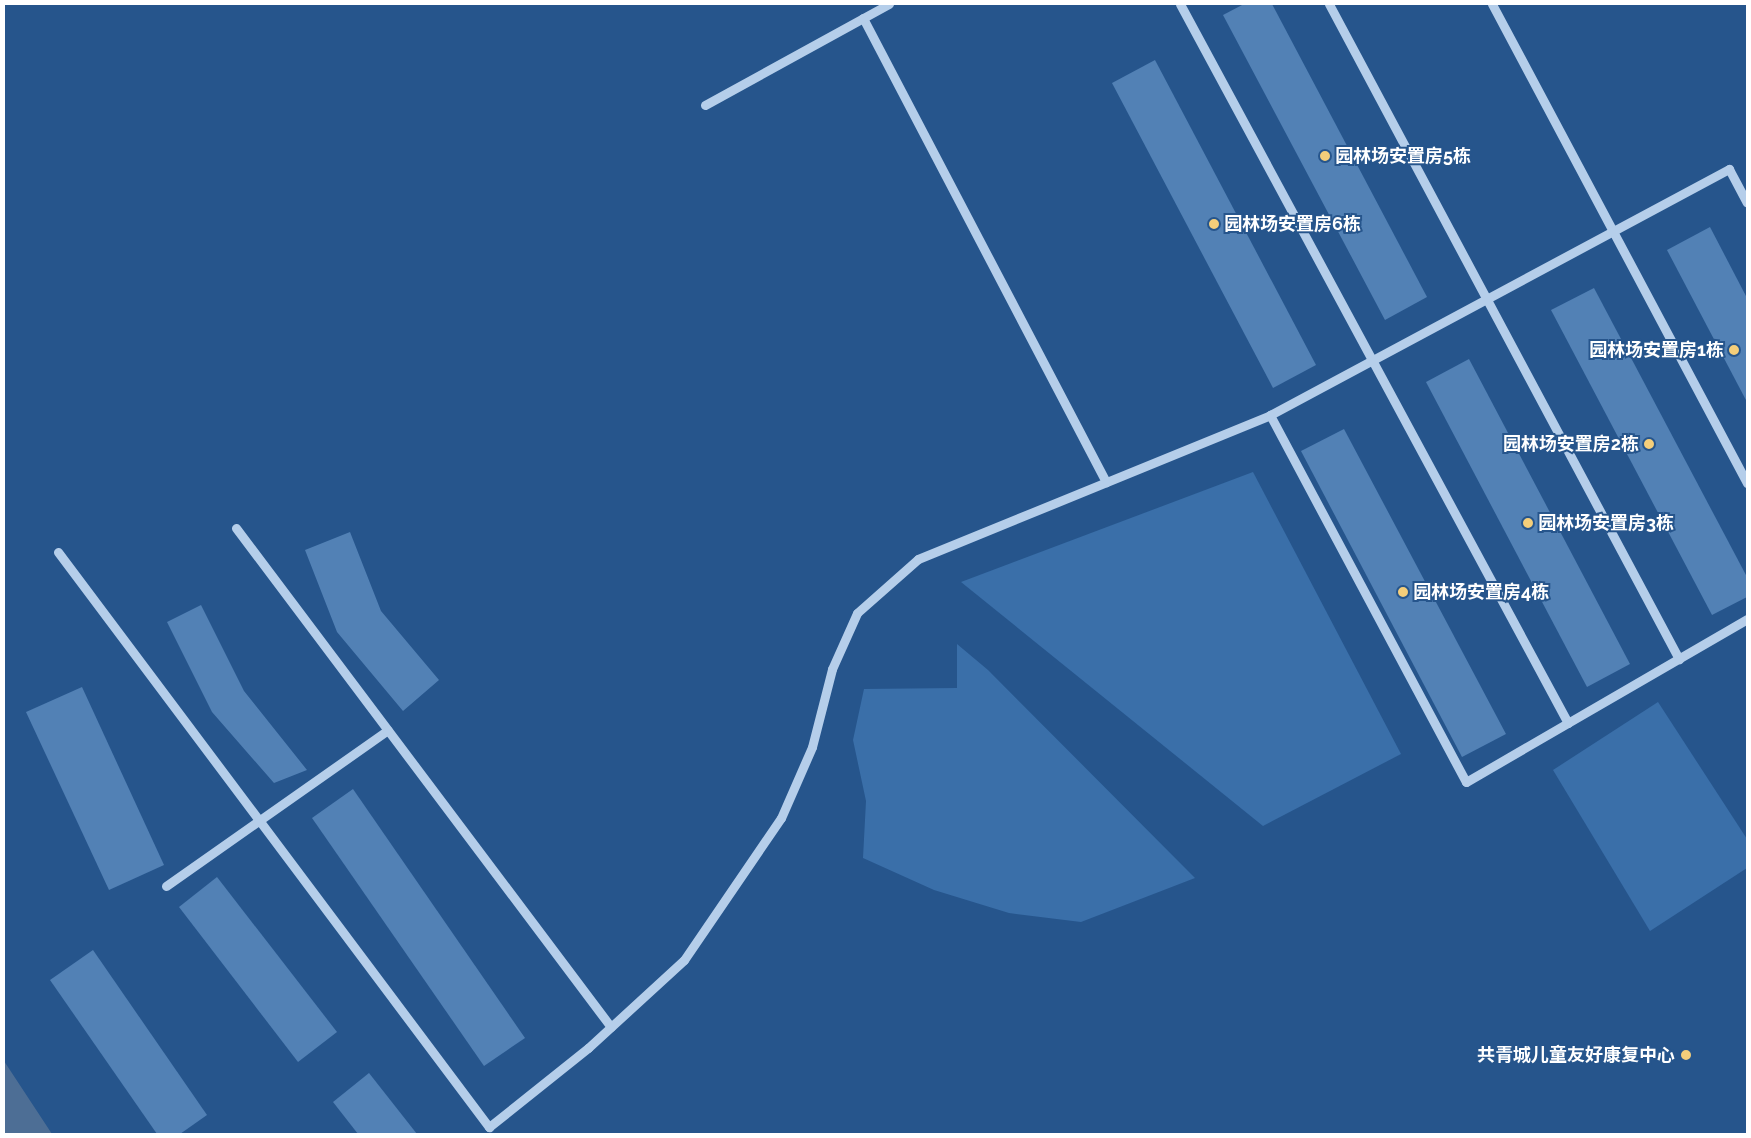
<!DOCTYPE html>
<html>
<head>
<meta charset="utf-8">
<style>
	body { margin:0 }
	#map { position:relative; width:1751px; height:1138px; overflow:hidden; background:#26558c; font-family:Raleway,"Noto Sans SC",sans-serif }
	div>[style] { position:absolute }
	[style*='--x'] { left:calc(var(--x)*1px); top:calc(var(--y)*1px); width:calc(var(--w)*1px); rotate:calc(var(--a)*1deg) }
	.green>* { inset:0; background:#3a6fa9 }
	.water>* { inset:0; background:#4d6e95 }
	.building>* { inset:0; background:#5281b5 }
	.minor>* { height:9px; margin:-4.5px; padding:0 4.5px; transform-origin:4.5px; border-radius:4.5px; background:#b5ceea }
	.dots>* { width:14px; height:14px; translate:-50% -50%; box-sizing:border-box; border:2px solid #26558c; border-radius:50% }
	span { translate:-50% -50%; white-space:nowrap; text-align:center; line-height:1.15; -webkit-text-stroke:4px #26558c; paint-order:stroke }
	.poi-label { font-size:18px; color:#fff; font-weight:700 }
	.left { translate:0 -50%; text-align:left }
	.right { translate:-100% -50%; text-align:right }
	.frame { position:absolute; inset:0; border:5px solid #fff; pointer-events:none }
</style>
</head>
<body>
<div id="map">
	<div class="green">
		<i style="clip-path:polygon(1253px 472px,1401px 754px,1263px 826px,961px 582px)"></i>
		<i style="clip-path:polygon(957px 644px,988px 670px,1195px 878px,1081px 922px,1009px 913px,934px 890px,863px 858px,866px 801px,853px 740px,864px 689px,957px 688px)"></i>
		<i style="clip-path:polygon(1658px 702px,1747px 839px,1747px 868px,1650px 931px,1553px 770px)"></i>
	</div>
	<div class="water">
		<i style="clip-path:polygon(4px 1060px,4px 1061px,52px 1134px,4px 1134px)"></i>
	</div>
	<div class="building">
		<i style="clip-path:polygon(1244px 4px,1272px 4px,1427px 297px,1385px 320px,1223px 15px)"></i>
		<i style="clip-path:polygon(1155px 60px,1316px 365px,1273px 388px,1112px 83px)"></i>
		<i style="clip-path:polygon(1710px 227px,1747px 298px,1747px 402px,1667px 250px)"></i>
		<i style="clip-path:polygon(1594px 288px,1747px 577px,1747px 597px,1712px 615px,1551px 310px)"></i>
		<i style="clip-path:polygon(1469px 359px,1630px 664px,1587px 687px,1426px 382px)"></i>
		<i style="clip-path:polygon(1344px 429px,1506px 734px,1462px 757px,1301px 451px)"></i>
		<i style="clip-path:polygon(350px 532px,381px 611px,439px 680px,403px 711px,337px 632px,305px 550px)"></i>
		<i style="clip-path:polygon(201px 605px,244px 691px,307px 770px,274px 783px,212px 712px,167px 622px)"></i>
		<i style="clip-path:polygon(82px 687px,164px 865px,109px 890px,26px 712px)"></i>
		<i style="clip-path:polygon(353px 789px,525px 1038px,484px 1066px,312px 818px)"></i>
		<i style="clip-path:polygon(217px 877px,337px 1032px,298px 1062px,179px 907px)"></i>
		<i style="clip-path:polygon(93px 950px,207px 1115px,180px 1134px,157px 1134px,50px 980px)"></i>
		<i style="clip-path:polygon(369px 1073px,417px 1134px,358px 1134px,333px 1102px)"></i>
	</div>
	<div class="minor">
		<i style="--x:1180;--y:4;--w:817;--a:61.65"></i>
		<i style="--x:1329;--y:4;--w:743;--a:61.88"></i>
		<i style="--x:1492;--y:4;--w:543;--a:61.97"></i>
		<i style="--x:863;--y:18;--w:524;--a:62.36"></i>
		<i style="--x:705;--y:105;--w:210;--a:-28.8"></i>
		<i style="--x:1270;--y:415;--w:416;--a:61.9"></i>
		<i style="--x:1466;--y:782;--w:325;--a:-30.1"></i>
		<i style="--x:236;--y:528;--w:624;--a:53.08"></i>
		<i style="--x:58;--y:552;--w:719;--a:53.15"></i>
		<i style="--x:489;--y:1127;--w:127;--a:-38.6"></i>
		<i style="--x:588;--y:1048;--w:130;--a:-42.5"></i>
		<i style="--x:684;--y:960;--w:172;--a:-55.7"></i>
		<i style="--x:781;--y:818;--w:77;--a:-66.4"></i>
		<i style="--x:812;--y:747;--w:81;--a:-75.6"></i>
		<i style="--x:832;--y:669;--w:61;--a:-65.9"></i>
		<i style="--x:857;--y:613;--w:81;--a:-41.5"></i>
		<i style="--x:918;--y:559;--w:380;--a:-22.2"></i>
		<i style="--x:1270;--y:415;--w:521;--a:-28.19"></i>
		<i style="--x:1729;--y:169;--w:38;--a:62"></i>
		<i style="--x:166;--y:886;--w:271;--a:-35.1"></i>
	</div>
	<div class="dots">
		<i style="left:1325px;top:156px;background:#f4ce7a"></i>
		<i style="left:1214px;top:224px;background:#f4ce7a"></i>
		<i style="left:1734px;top:350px;background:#f4ce7a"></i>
		<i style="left:1649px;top:444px;background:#f4ce7a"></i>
		<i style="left:1528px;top:523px;background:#f4ce7a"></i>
		<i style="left:1403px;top:592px;background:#f4ce7a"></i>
		<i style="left:1686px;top:1055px;background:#f4ce7a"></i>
	</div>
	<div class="poi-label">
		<span class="left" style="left:1335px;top:156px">园林场安置房5栋</span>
		<span class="left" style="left:1224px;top:224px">园林场安置房6栋</span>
		<span class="right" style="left:1724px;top:350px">园林场安置房1栋</span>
		<span class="right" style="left:1639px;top:444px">园林场安置房2栋</span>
		<span class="left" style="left:1538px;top:523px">园林场安置房3栋</span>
		<span class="left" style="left:1413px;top:592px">园林场安置房4栋</span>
		<span class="right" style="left:1675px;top:1055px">共青城儿童友好康复中心</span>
	</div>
	<div class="frame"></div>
</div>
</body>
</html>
